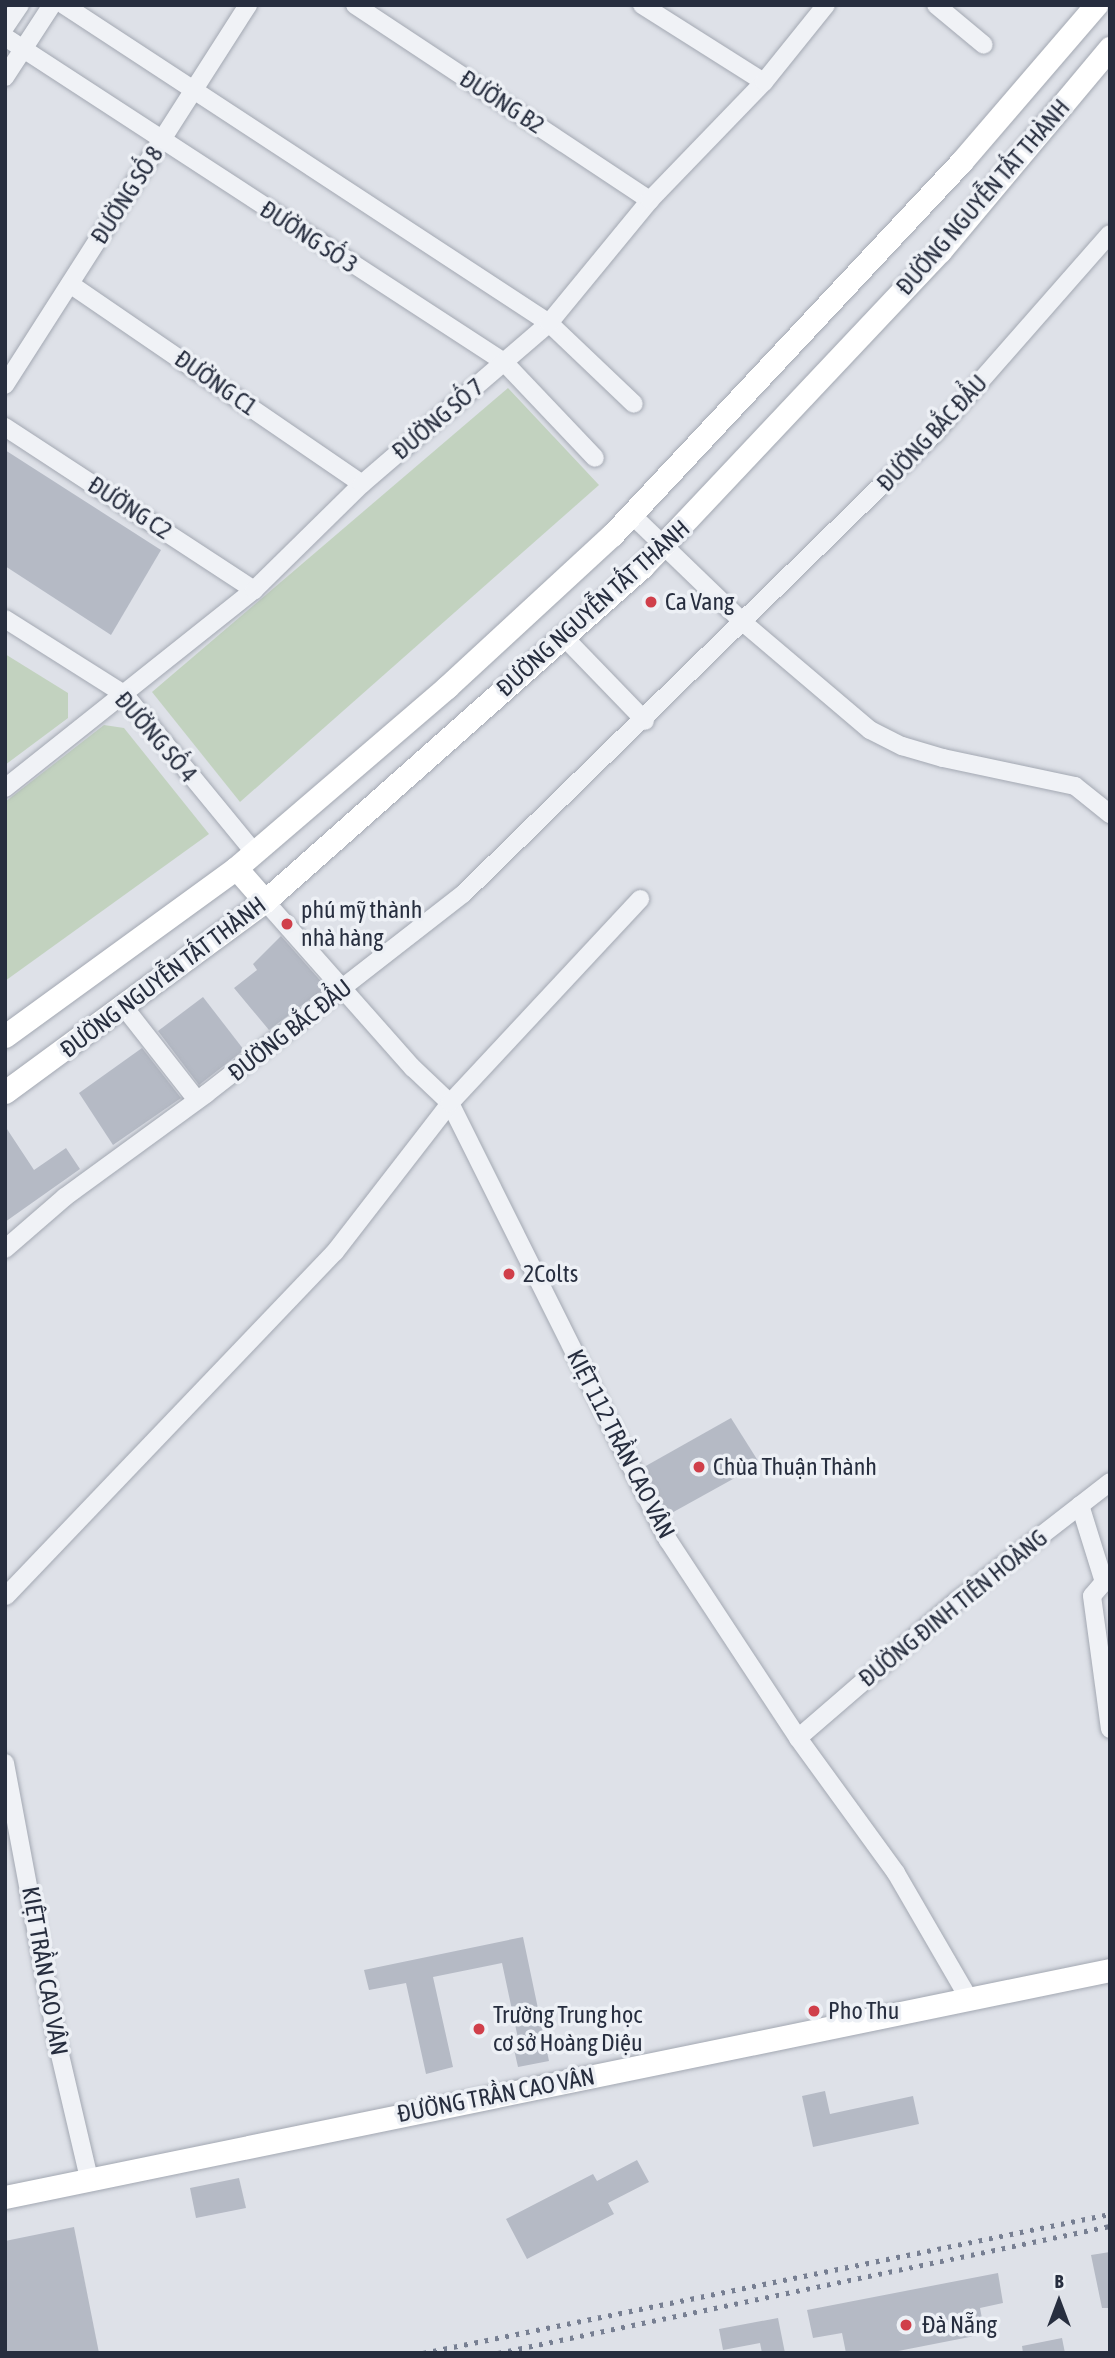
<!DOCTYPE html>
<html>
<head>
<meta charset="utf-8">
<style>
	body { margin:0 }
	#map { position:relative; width:1115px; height:2358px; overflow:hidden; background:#dee1e8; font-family:"Asap Condensed",sans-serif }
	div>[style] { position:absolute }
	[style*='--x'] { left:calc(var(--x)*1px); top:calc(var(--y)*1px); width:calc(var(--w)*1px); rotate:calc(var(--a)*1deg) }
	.green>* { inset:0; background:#c2d2bf }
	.building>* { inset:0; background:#b5bac5 }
	.roads { filter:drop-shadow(0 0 2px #a3a8b2) drop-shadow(0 0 2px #a3a8b2) }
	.minor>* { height:18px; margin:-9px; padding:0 9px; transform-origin:9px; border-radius:9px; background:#f0f2f6 }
	.major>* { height:23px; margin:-11.5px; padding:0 11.5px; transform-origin:11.5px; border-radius:11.5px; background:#fff }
	.rail>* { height:5px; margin-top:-2.5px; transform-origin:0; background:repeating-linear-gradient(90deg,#777f92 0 3.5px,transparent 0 10.5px) }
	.dots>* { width:19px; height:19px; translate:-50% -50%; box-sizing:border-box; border:4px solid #edf0f5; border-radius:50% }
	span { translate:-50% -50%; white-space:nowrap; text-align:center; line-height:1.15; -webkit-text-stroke:7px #edf0f5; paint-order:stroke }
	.street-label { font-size:24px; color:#272e3f }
	.poi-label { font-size:24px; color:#272e3f }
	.left { translate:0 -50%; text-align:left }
	.frame { position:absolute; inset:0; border:7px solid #272e3f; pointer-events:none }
	.north { position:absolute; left:1024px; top:2267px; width:70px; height:70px; -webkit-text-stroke:5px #edf0f5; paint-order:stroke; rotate:0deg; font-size:19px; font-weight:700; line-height:28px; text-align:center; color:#272e3f }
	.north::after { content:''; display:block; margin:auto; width:24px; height:32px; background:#272e3f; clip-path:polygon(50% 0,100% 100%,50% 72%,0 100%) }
</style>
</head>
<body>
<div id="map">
	<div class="green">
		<i style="clip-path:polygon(508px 388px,599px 485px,240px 802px,152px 692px)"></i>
		<i style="clip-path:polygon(5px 654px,68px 693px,68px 718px,5px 765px)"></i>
		<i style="clip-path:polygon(104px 725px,124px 728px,209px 834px,5px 981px,5px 802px)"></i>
	</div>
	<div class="building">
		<i style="clip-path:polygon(5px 450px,161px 550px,111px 635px,5px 566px)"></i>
		<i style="clip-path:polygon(281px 936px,326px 987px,269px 1030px,234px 988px,257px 970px,253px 964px)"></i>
		<i style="clip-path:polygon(203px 997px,244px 1050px,199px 1085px,158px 1031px)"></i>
		<i style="clip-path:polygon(142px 1048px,181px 1098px,113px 1145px,79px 1093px)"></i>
		<i style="clip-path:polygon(5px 1126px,34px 1170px,66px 1148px,80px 1169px,5px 1222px)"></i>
		<i style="clip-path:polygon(731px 1418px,760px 1464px,668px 1515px,644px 1467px)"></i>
		<i style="clip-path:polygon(523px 1937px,549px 2061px,518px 2067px,513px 2045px,519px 2043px,502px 1963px,433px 1977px,453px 2067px,426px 2074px,406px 1983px,369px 1990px,364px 1970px)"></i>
		<i style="clip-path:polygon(825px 2091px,830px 2114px,913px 2096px,919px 2124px,813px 2147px,802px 2096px)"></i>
		<i style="clip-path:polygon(637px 2160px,649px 2182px,608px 2203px,614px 2214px,527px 2259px,506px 2219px,593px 2174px,597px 2181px)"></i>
		<i style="clip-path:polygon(239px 2178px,246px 2208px,196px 2218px,190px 2188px)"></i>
		<i style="clip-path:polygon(74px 2227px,99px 2353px,5px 2353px,5px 2241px)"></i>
		<i style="clip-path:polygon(1110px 2252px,1110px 2308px,1102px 2308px,1091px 2255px)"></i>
		<i style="clip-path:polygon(998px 2273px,1003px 2303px,980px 2308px,985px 2334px,888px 2353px,846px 2353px,842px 2333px,813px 2338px,807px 2310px)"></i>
		<i style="clip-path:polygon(778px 2318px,785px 2353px,762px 2353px,760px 2343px,723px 2350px,719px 2329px)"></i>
		<i style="clip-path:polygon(1062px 2338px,1065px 2353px,1023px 2353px,1022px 2346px)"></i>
	</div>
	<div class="roads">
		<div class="minor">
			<i style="--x:64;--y:5;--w:580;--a:33.25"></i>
			<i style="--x:549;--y:323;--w:117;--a:43.6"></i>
			<i style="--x:355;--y:5;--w:354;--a:33.5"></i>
			<i style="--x:642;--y:5;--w:144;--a:32.3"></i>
			<i style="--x:936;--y:5;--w:62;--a:39.8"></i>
			<i style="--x:5;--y:27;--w:27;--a:-56"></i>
			<i style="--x:5;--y:37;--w:596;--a:33.08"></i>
			<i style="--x:504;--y:362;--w:132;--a:46.5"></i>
			<i style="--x:5;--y:77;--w:86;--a:-56.9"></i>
			<i style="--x:70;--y:284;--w:354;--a:34.4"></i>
			<i style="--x:5;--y:385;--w:451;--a:-57.4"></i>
			<i style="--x:5;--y:427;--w:298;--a:33.2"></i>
			<i style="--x:632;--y:515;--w:157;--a:44"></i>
			<i style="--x:745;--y:624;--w:164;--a:40.3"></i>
			<i style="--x:870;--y:730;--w:36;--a:27"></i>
			<i style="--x:902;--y:746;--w:43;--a:16.3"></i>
			<i style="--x:943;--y:758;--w:135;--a:12"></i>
			<i style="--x:1075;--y:786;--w:45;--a:38.7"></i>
			<i style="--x:5;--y:619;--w:142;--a:32.3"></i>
			<i style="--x:125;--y:695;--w:203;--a:50.6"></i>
			<i style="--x:563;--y:636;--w:118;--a:46"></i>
			<i style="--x:5;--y:788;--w:318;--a:-38.5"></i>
			<i style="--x:254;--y:590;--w:151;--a:-44.5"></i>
			<i style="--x:362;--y:484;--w:247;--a:-40.7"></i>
			<i style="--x:549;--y:323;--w:159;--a:-50.6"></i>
			<i style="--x:650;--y:200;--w:164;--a:-46"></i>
			<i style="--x:764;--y:82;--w:99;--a:-51.2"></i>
			<i style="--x:265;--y:901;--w:223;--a:48.5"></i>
			<i style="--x:413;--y:1068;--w:51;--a:43.4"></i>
			<i style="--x:450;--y:1103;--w:488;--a:63.5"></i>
			<i style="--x:668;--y:1540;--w:237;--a:56.7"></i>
			<i style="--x:798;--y:1738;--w:167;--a:54"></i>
			<i style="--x:896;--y:1873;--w:146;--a:59.9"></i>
			<i style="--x:124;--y:1007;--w:118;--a:51.9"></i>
			<i style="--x:5;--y:1249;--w:79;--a:-40.9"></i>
			<i style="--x:65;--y:1197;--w:175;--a:-36.1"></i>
			<i style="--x:206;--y:1094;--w:326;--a:-37.9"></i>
			<i style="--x:463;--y:894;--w:658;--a:-44.32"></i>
			<i style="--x:934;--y:434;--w:266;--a:-48.7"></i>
			<i style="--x:1080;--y:1505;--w:81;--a:72.7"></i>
			<i style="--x:1104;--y:1582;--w:18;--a:131"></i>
			<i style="--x:1092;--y:1596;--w:134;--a:82.3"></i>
			<i style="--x:6;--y:1596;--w:476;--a:-46.3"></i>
			<i style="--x:335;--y:1252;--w:188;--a:-52.3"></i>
			<i style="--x:450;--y:1103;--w:279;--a:-47"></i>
			<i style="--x:798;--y:1738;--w:211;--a:-40.8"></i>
			<i style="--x:958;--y:1600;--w:192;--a:-37.8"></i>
			<i style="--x:5;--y:1763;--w:284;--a:79.4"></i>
			<i style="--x:57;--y:2042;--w:140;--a:76.8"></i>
		</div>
		<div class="major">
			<i style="--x:236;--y:868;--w:44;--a:48.7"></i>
			<i style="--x:5;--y:1036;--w:286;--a:-36"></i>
			<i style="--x:236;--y:868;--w:278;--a:-40.6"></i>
			<i style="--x:447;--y:687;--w:224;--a:-42.7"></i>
			<i style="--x:612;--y:535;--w:511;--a:-46.9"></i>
			<i style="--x:961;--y:162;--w:207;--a:-49.3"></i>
			<i style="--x:5;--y:1092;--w:323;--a:-36.3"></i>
			<i style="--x:265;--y:901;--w:504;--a:-41.54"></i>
			<i style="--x:642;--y:567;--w:434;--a:-46.7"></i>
			<i style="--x:940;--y:251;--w:265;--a:-50.1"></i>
			<i style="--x:5;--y:2197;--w:1128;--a:-11.61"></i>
		</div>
	</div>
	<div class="rail">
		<i style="--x:423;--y:2353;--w:701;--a:-11.44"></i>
		<i style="--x:498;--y:2353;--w:625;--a:-11.72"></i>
	</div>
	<div class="dots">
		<i style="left:651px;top:602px;background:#d03f4a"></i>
		<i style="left:287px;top:924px;background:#d03f4a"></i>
		<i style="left:509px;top:1274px;background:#d03f4a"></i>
		<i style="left:699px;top:1467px;background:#d03f4a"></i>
		<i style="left:814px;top:2011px;background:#d03f4a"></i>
		<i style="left:479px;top:2029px;background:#d03f4a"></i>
		<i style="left:906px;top:2325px;background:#d03f4a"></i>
	</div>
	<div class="street-label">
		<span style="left:502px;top:102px;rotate:33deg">ĐƯỜNG B2</span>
		<span style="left:127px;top:195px;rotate:-57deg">ĐƯỜNG SỐ 8</span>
		<span style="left:983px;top:197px;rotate:-49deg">ĐƯỜNG NGUYỄN TẤT THÀNH</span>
		<span style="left:309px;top:237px;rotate:33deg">ĐƯỜNG SỐ 3</span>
		<span style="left:216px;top:383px;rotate:35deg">ĐƯỜNG C1</span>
		<span style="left:438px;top:419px;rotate:-40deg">ĐƯỜNG SỐ 7</span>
		<span style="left:932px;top:433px;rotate:-47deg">ĐƯỜNG BẮC ĐẨU</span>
		<span style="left:130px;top:508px;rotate:33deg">ĐƯỜNG C2</span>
		<span style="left:593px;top:608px;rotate:-42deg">ĐƯỜNG NGUYỄN TẤT THÀNH</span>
		<span style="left:156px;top:737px;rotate:49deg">ĐƯỜNG SỐ 4</span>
		<span style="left:163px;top:977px;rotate:-37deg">ĐƯỜNG NGUYỄN TẤT THÀNH</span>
		<span style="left:290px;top:1030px;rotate:-38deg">ĐƯỜNG BẮC ĐẨU</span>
		<span style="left:621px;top:1444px;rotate:63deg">KIỆT 112 TRẦN CAO VÂN</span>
		<span style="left:953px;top:1608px;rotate:-39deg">ĐƯỜNG ĐINH TIÊN HOÀNG</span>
		<span style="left:45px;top:1971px;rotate:80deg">KIỆT TRẦN CAO VÂN</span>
		<span style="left:496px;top:2095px;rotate:-11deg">ĐƯỜNG TRẦN CAO VÂN</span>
	</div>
	<div class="poi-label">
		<span class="left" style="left:665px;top:602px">Ca Vang</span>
		<span class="left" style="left:301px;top:924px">phú mỹ thành<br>nhà hàng</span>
		<span class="left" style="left:523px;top:1274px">2Colts</span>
		<span class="left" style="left:713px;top:1467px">Chùa Thuận Thành</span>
		<span class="left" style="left:828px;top:2011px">Pho Thu</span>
		<span class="left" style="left:493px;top:2029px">Trường Trung học<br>cơ sở Hoàng Diệu</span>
		<span class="left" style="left:922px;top:2325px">Đà Nẵng</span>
	</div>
	<div class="frame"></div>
	<div class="north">B</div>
</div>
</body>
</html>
